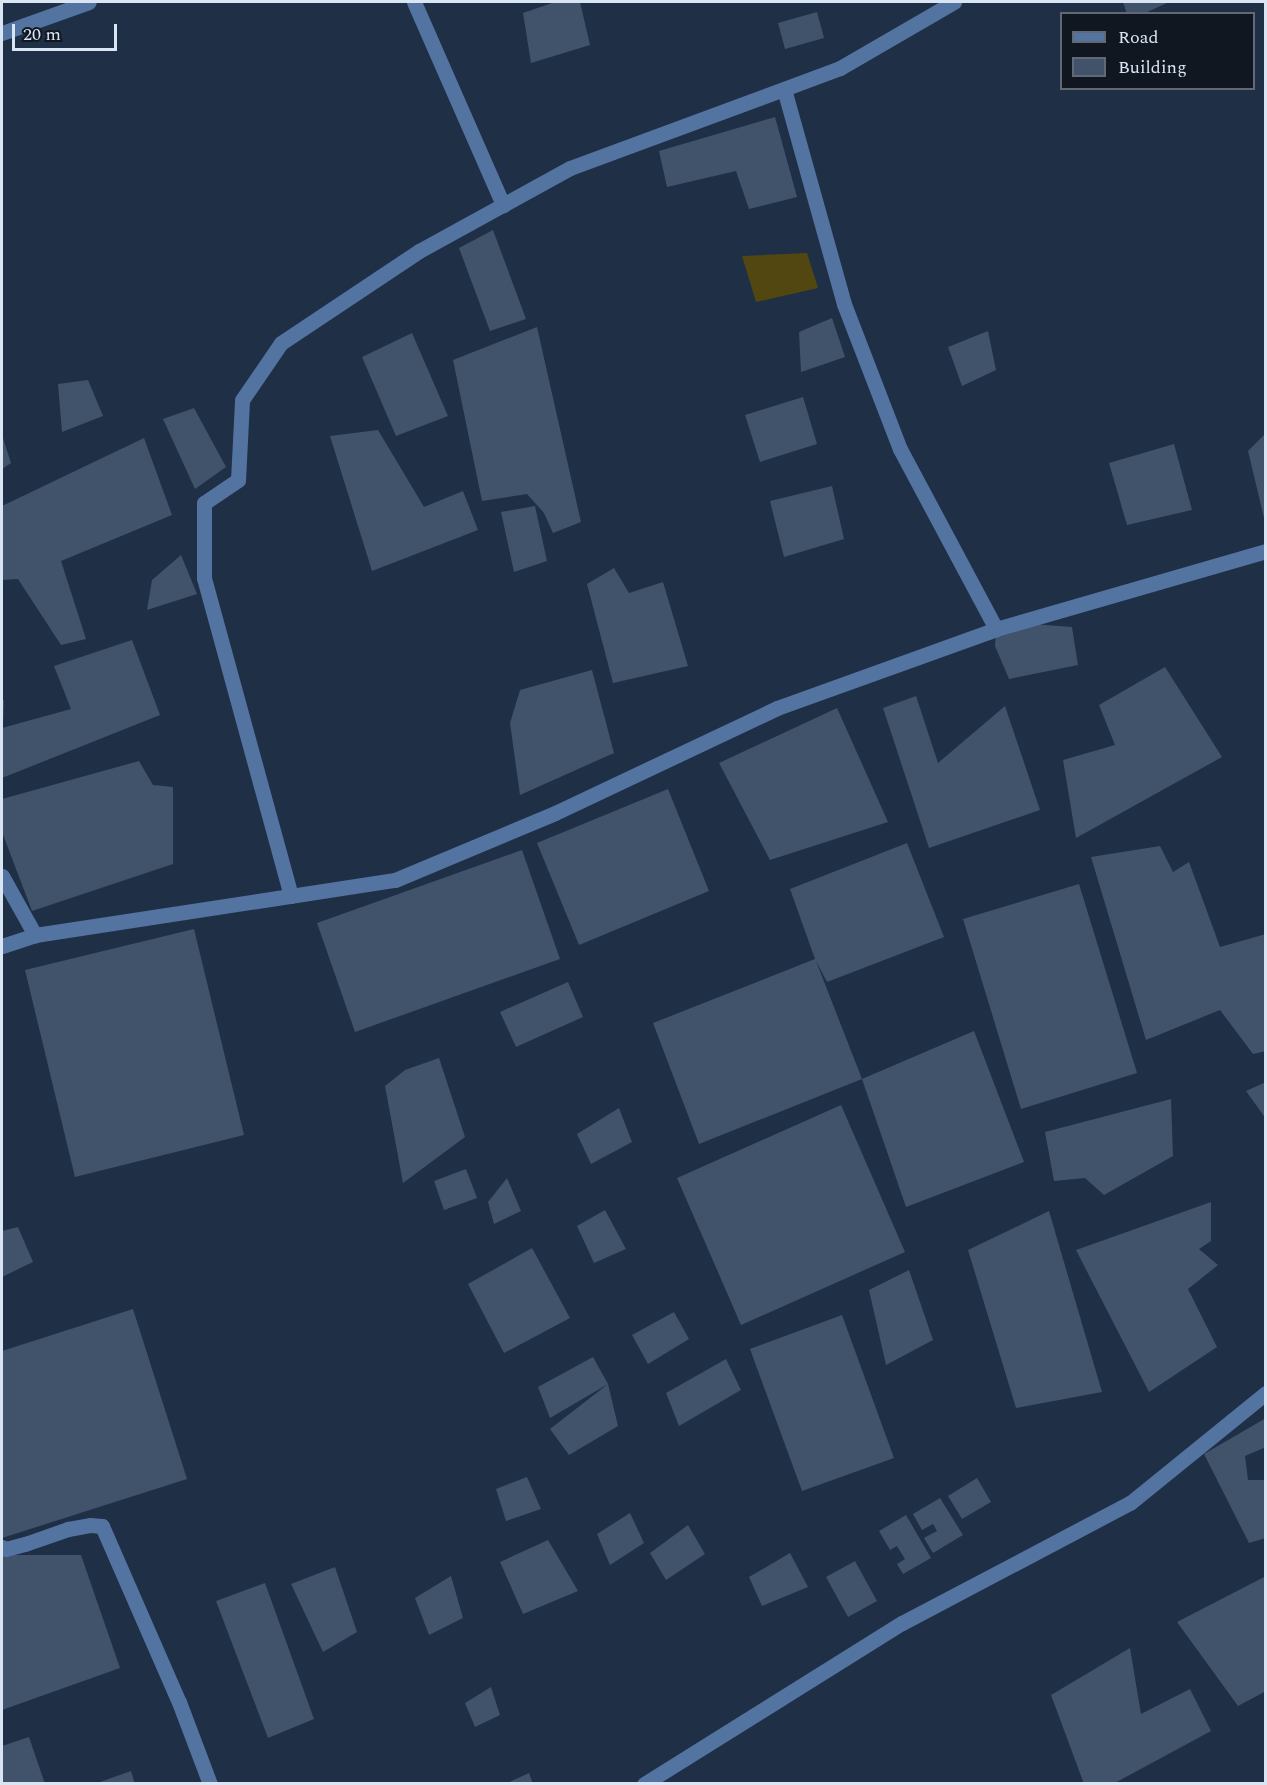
<!DOCTYPE html>
<html>
<head>
<meta charset="utf-8">
<style>
	body { margin:0 }
	#map { position:relative; width:1267px; height:1785px; overflow:hidden; background:#1f2f46; font-family:Spectral,serif }
	div>[style] { position:absolute }
	[style*='--x'] { left:calc(var(--x)*1px); top:calc(var(--y)*1px); width:calc(var(--w)*1px); rotate:calc(var(--a)*1deg) }
	.green>* { inset:0; background:#524710 }
	.building>* { inset:0; background:#41526b }
	.minor>* { height:15px; margin:-7.5px; padding:0 7.5px; transform-origin:7.5px; border-radius:7.5px; background:#5373a1 }
	span { translate:-50% -50%; white-space:nowrap; text-align:center; line-height:1.15; -webkit-text-stroke:5px #101721; paint-order:stroke }
	.frame { position:absolute; inset:0; border:3px solid #dae5f4; pointer-events:none }
	.legend { position:absolute; left:1060px; top:12px; width:195px; height:78px; box-sizing:border-box; background:#101721; border:2px solid #616975; margin:0; padding:8px 10px; list-style:none; font-size:18px; color:#dae5f4 }
	.legend li { display:flex; align-items:center; gap:12px; height:30px }
	.legend b { width:30px; border:2px solid #616975 }
	.scale { position:absolute; left:12px; top:24px; width:105px; height:27px; box-sizing:border-box; border:3px solid #dae5f4; border-top:0; padding-left:8px; font-size:18px; line-height:21px; white-space:nowrap; color:#dae5f4; -webkit-text-stroke:4px #101721; paint-order:stroke }
</style>
</head>
<body>
<div id="map">
	<div class="green">
		<i style="clip-path:polygon(807px 253px,818px 288px,756px 302px,742px 256px)"></i>
	</div>
	<div class="building">
		<i style="clip-path:polygon(555px 2px,580px 2px,590px 45px,531px 63px,523px 13px)"></i>
		<i style="clip-path:polygon(1123px 2px,1169px 2px,1143px 14px,1127px 14px)"></i>
		<i style="clip-path:polygon(817px 12px,824px 38px,785px 49px,778px 23px)"></i>
		<i style="clip-path:polygon(775px 117px,797px 197px,749px 209px,736px 171px,667px 187px,659px 151px)"></i>
		<i style="clip-path:polygon(493px 230px,526px 319px,490px 331px,459px 248px)"></i>
		<i style="clip-path:polygon(832px 318px,845px 357px,801px 372px,799px 332px)"></i>
		<i style="clip-path:polygon(537px 327px,581px 522px,553px 533px,544px 513px,527px 494px,482px 501px,453px 360px)"></i>
		<i style="clip-path:polygon(988px 331px,996px 370px,962px 386px,948px 347px)"></i>
		<i style="clip-path:polygon(412px 333px,448px 416px,396px 436px,362px 357px)"></i>
		<i style="clip-path:polygon(88px 380px,103px 416px,62px 432px,58px 384px)"></i>
		<i style="clip-path:polygon(803px 397px,817px 444px,760px 462px,745px 415px)"></i>
		<i style="clip-path:polygon(194px 408px,226px 467px,195px 489px,163px 419px)"></i>
		<i style="clip-path:polygon(378px 430px,424px 507px,463px 491px,478px 530px,372px 571px,330px 436px)"></i>
		<i style="clip-path:polygon(1266px 433px,1266px 522px,1265px 522px,1248px 451px)"></i>
		<i style="clip-path:polygon(2px 435px,11px 463px,2px 469px)"></i>
		<i style="clip-path:polygon(144px 438px,172px 515px,61px 561px,86px 639px,61px 645px,18px 579px,2px 580px,2px 506px)"></i>
		<i style="clip-path:polygon(1174px 444px,1192px 510px,1127px 525px,1109px 463px)"></i>
		<i style="clip-path:polygon(832px 486px,844px 539px,784px 557px,770px 501px)"></i>
		<i style="clip-path:polygon(535px 506px,547px 561px,514px 572px,501px 512px)"></i>
		<i style="clip-path:polygon(181px 555px,197px 594px,147px 610px,152px 580px)"></i>
		<i style="clip-path:polygon(614px 568px,629px 593px,663px 582px,688px 666px,613px 683px,587px 584px)"></i>
		<i style="clip-path:polygon(1019px 623px,1072px 627px,1078px 665px,1009px 679px,995px 646px,996px 629px)"></i>
		<i style="clip-path:polygon(132px 640px,160px 715px,2px 778px,2px 728px,71px 709px,54px 666px)"></i>
		<i style="clip-path:polygon(1165px 667px,1222px 757px,1076px 838px,1063px 760px,1115px 745px,1099px 705px)"></i>
		<i style="clip-path:polygon(592px 670px,614px 753px,520px 795px,510px 723px,520px 690px)"></i>
		<i style="clip-path:polygon(916px 696px,938px 763px,1005px 706px,1040px 810px,929px 848px,883px 708px)"></i>
		<i style="clip-path:polygon(4px 700px,3px 726px,2px 726px,2px 701px)"></i>
		<i style="clip-path:polygon(837px 708px,888px 822px,770px 860px,719px 763px)"></i>
		<i style="clip-path:polygon(139px 761px,153px 785px,173px 787px,173px 864px,32px 911px,2px 832px,2px 799px)"></i>
		<i style="clip-path:polygon(668px 789px,709px 891px,579px 945px,537px 843px)"></i>
		<i style="clip-path:polygon(907px 843px,944px 937px,827px 982px,816px 961px,862px 1079px,974px 1031px,1024px 1162px,906px 1207px,862px 1079px,699px 1144px,653px 1023px,815px 959px,790px 889px)"></i>
		<i style="clip-path:polygon(1160px 846px,1173px 872px,1189px 862px,1220px 947px,1266px 934px,1266px 1051px,1253px 1054px,1220px 1010px,1146px 1040px,1091px 857px)"></i>
		<i style="clip-path:polygon(522px 850px,560px 959px,355px 1032px,317px 923px)"></i>
		<i style="clip-path:polygon(1079px 884px,1137px 1073px,1021px 1109px,963px 919px)"></i>
		<i style="clip-path:polygon(194px 929px,244px 1135px,75px 1177px,25px 970px)"></i>
		<i style="clip-path:polygon(568px 982px,583px 1017px,516px 1047px,500px 1012px)"></i>
		<i style="clip-path:polygon(439px 1058px,465px 1137px,403px 1183px,385px 1086px,405px 1070px)"></i>
		<i style="clip-path:polygon(1266px 1082px,1266px 1119px,1246px 1091px)"></i>
		<i style="clip-path:polygon(1171px 1099px,1173px 1156px,1104px 1195px,1085px 1178px,1054px 1181px,1045px 1132px)"></i>
		<i style="clip-path:polygon(841px 1105px,905px 1252px,741px 1325px,677px 1178px)"></i>
		<i style="clip-path:polygon(619px 1108px,632px 1142px,591px 1164px,577px 1134px)"></i>
		<i style="clip-path:polygon(466px 1169px,477px 1198px,444px 1210px,434px 1181px)"></i>
		<i style="clip-path:polygon(507px 1178px,521px 1211px,494px 1224px,488px 1202px)"></i>
		<i style="clip-path:polygon(1211px 1202px,1211px 1241px,1199px 1249px,1218px 1265px,1188px 1289px,1217px 1347px,1149px 1392px,1076px 1250px)"></i>
		<i style="clip-path:polygon(605px 1210px,626px 1249px,594px 1263px,577px 1226px)"></i>
		<i style="clip-path:polygon(1049px 1211px,1102px 1392px,1016px 1408px,968px 1250px)"></i>
		<i style="clip-path:polygon(18px 1227px,33px 1262px,2px 1277px,2px 1231px)"></i>
		<i style="clip-path:polygon(532px 1248px,570px 1318px,504px 1353px,468px 1284px)"></i>
		<i style="clip-path:polygon(909px 1270px,933px 1340px,886px 1365px,869px 1290px)"></i>
		<i style="clip-path:polygon(133px 1309px,187px 1479px,2px 1538px,2px 1351px)"></i>
		<i style="clip-path:polygon(674px 1312px,689px 1339px,648px 1364px,632px 1335px)"></i>
		<i style="clip-path:polygon(842px 1315px,894px 1458px,802px 1491px,750px 1349px)"></i>
		<i style="clip-path:polygon(593px 1357px,608px 1384px,618px 1426px,569px 1455px,550px 1429px,608px 1384px,550px 1418px,538px 1387px)"></i>
		<i style="clip-path:polygon(726px 1359px,741px 1390px,679px 1426px,666px 1393px)"></i>
		<i style="clip-path:polygon(1266px 1418px,1266px 1447px,1245px 1456px,1248px 1480px,1266px 1480px,1266px 1538px,1249px 1543px,1204px 1454px)"></i>
		<i style="clip-path:polygon(527px 1477px,541px 1509px,506px 1521px,496px 1489px)"></i>
		<i style="clip-path:polygon(977px 1478px,991px 1502px,962px 1519px,948px 1496px)"></i>
		<i style="clip-path:polygon(940px 1498px,963px 1535px,933px 1553px,924px 1538px,937px 1531px,933px 1524px,922px 1530px,913px 1514px)"></i>
		<i style="clip-path:polygon(630px 1513px,644px 1543px,610px 1565px,597px 1534px)"></i>
		<i style="clip-path:polygon(906px 1515px,931px 1558px,903px 1574px,897px 1564px,905px 1559px,897px 1546px,890px 1550px,879px 1531px)"></i>
		<i style="clip-path:polygon(688px 1525px,705px 1554px,666px 1580px,650px 1553px)"></i>
		<i style="clip-path:polygon(548px 1540px,578px 1591px,523px 1614px,500px 1562px)"></i>
		<i style="clip-path:polygon(790px 1553px,808px 1587px,762px 1606px,749px 1577px)"></i>
		<i style="clip-path:polygon(2px 1555px,81px 1555px,120px 1668px,2px 1710px)"></i>
		<i style="clip-path:polygon(855px 1561px,877px 1601px,848px 1617px,826px 1577px)"></i>
		<i style="clip-path:polygon(335px 1567px,357px 1632px,323px 1652px,291px 1584px)"></i>
		<i style="clip-path:polygon(451px 1576px,463px 1618px,429px 1635px,415px 1598px)"></i>
		<i style="clip-path:polygon(1266px 1576px,1266px 1691px,1238px 1706px,1177px 1622px)"></i>
		<i style="clip-path:polygon(265px 1583px,314px 1719px,268px 1738px,216px 1601px)"></i>
		<i style="clip-path:polygon(1130px 1648px,1141px 1714px,1190px 1689px,1211px 1731px,1113px 1784px,1084px 1784px,1051px 1695px)"></i>
		<i style="clip-path:polygon(491px 1687px,500px 1715px,475px 1727px,465px 1703px)"></i>
		<i style="clip-path:polygon(29px 1737px,45px 1784px,2px 1784px,2px 1746px)"></i>
		<i style="clip-path:polygon(131px 1771px,135px 1784px,97px 1784px,97px 1783px)"></i>
		<i style="clip-path:polygon(529px 1773px,533px 1784px,505px 1784px)"></i>
	</div>
	<div class="minor">
		<i style="--x:414;--y:2;--w:222;--a:66.3"></i>
		<i style="--x:2;--y:33;--w:92;--a:-19.6"></i>
		<i style="--x:784;--y:89;--w:223;--a:74.4"></i>
		<i style="--x:844;--y:304;--w:155;--a:68.9"></i>
		<i style="--x:900;--y:449;--w:204;--a:61.9"></i>
		<i style="--x:2;--y:876;--w:68;--a:60.8"></i>
		<i style="--x:291;--y:896;--w:330;--a:-105.3"></i>
		<i style="--x:204;--y:578;--w:75;--a:-90"></i>
		<i style="--x:204;--y:503;--w:41;--a:-34.1"></i>
		<i style="--x:238;--y:480;--w:80;--a:-87.1"></i>
		<i style="--x:242;--y:400;--w:69;--a:-55.6"></i>
		<i style="--x:281;--y:343;--w:166;--a:-33.7"></i>
		<i style="--x:419;--y:251;--w:172;--a:-28.8"></i>
		<i style="--x:570;--y:168;--w:288;--a:-20.3"></i>
		<i style="--x:840;--y:68;--w:132;--a:-30.1"></i>
		<i style="--x:2;--y:946;--w:35;--a:-18"></i>
		<i style="--x:35;--y:935;--w:364;--a:-8.7"></i>
		<i style="--x:395;--y:880;--w:173;--a:-22.7"></i>
		<i style="--x:555;--y:813;--w:246;--a:-25.3"></i>
		<i style="--x:777;--y:708;--w:233;--a:-19.8"></i>
		<i style="--x:996;--y:629;--w:281;--a:-16.1"></i>
		<i style="--x:2;--y:1547;--w:4;--a:27"></i>
		<i style="--x:6;--y:1549;--w:20;--a:-15"></i>
		<i style="--x:25;--y:1544;--w:46;--a:-19.2"></i>
		<i style="--x:68;--y:1529;--w:22;--a:-10"></i>
		<i style="--x:90;--y:1525;--w:12;--a:5"></i>
		<i style="--x:102;--y:1526;--w:192;--a:66.4"></i>
		<i style="--x:179;--y:1702;--w:88;--a:69.3"></i>
		<i style="--x:644;--y:1784;--w:304;--a:-32"></i>
		<i style="--x:902;--y:1623;--w:258;--a:-27.8"></i>
		<i style="--x:1130;--y:1503;--w:175;--a:-39"></i>
	</div>
	<div class="frame"></div>
	<ul class="legend">
	<li><b style="height:8px;background:#5373a1"></b>Road</li>
	<li><b style="height:16px;background:#41526b"></b>Building</li>
	</ul>
	<div class="scale">20 m</div>
</div>
</body>
</html>
